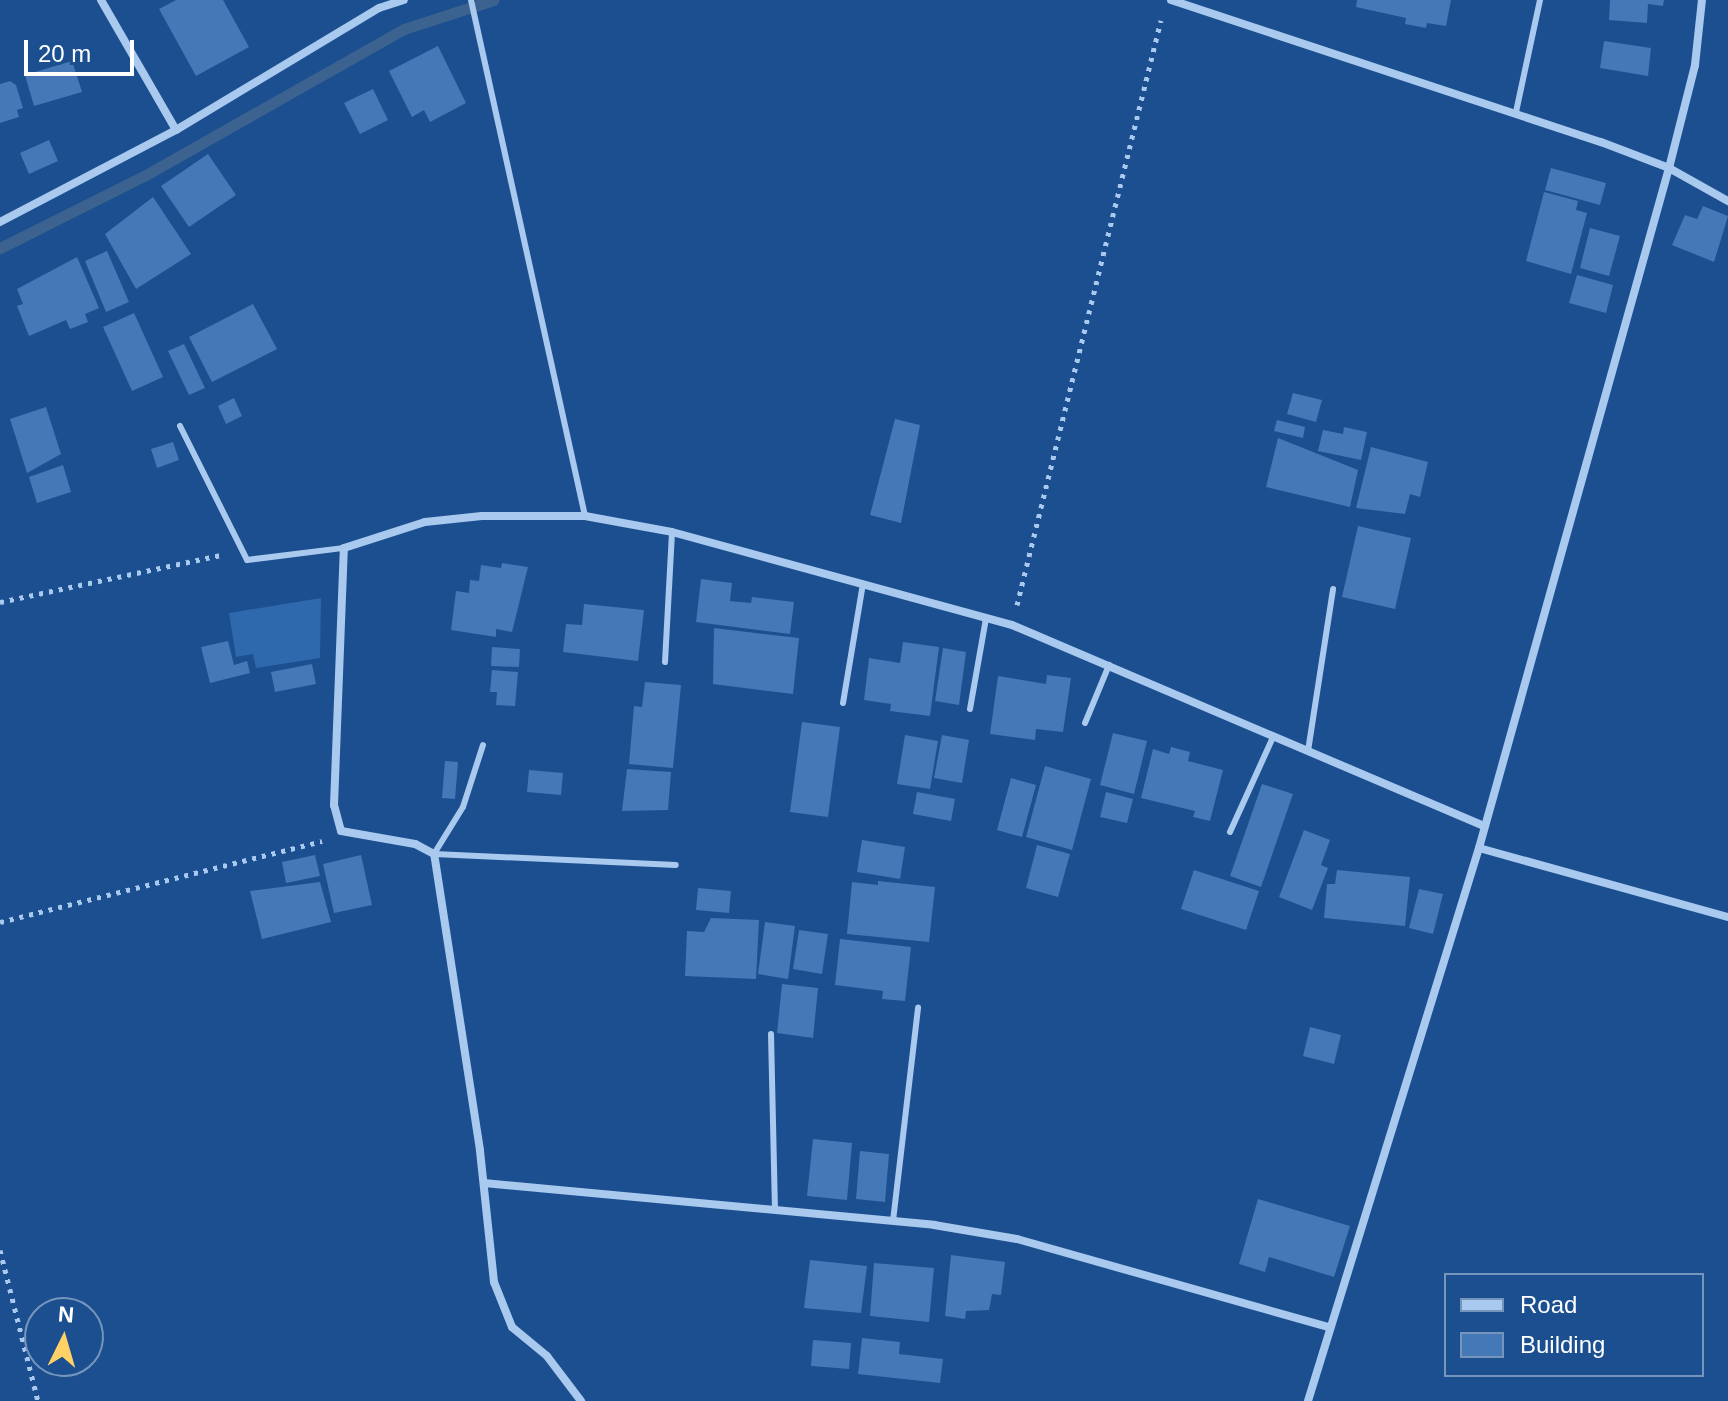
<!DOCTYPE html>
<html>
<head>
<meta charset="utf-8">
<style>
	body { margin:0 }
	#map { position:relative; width:1728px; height:1401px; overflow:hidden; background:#1b4f8f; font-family:Helvetica,sans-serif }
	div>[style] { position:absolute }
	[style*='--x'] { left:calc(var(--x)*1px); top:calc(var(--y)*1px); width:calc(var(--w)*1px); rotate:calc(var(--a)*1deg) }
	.green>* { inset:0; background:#2e69ad }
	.stream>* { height:11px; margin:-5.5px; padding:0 5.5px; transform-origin:5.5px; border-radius:5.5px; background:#3c6290 }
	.building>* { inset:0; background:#4478b7 }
	.path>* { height:5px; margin-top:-2.5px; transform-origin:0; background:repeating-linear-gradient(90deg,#a9c9ee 0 4px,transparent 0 10px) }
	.lane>* { height:6px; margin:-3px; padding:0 3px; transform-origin:3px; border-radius:3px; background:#a9c9ee }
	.street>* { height:8px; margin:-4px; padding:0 4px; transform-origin:4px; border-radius:4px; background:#a9c9ee }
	span { translate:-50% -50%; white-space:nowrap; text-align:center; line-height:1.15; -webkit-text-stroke:6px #1b4f8f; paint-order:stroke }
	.legend { position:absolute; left:1444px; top:1273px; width:260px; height:104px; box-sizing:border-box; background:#1b4f8f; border:2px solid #7695bc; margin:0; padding:10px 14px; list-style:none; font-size:24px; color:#fff }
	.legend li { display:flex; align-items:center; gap:16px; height:40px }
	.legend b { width:40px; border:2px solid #7695bc }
	.north { position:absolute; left:24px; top:1297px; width:80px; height:80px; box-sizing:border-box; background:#1b4f8f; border:2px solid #7695bc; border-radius:50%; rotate:5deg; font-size:22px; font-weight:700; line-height:32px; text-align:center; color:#fff }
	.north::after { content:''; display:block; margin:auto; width:28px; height:36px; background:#ffd166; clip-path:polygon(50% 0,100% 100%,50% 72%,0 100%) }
	.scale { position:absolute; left:24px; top:40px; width:110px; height:36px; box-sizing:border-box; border:4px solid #fff; border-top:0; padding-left:10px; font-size:24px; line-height:28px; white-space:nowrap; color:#fff; -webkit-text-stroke:6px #1b4f8f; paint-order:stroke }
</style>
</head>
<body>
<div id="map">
	<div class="green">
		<i style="clip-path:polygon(321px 598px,320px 658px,256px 668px,253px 654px,236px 657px,229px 613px)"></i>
	</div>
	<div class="stream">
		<i style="--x:0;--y:248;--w:161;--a:-26.6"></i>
		<i style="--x:144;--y:176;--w:299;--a:-29.5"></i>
		<i style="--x:404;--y:29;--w:94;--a:-18"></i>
	</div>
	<div class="building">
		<i style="clip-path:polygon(176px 0,223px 0,249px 47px,196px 76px,159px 9px)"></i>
		<i style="clip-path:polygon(1357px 0,1451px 0,1446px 26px,1427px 23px,1426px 28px,1405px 24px,1406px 18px,1356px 7px)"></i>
		<i style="clip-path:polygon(1610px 0,1664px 0,1663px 6px,1648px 4px,1647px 23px,1609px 20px)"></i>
		<i style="clip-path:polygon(1604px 41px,1651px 48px,1648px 76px,1600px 68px)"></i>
		<i style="clip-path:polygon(438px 46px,466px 103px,430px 122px,424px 110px,412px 117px,389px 71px)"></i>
		<i style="clip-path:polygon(72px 61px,82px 92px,34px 106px,25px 75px)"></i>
		<i style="clip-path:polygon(10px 81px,16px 85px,23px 108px,17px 110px,19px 117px,0 123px,0 84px)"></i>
		<i style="clip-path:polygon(373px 89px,388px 120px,360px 134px,344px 103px)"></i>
		<i style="clip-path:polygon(49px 140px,58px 161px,29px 174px,20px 153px)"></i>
		<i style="clip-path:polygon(208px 154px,236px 195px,189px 227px,161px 186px)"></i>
		<i style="clip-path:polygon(1551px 168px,1606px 183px,1600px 205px,1545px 190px)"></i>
		<i style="clip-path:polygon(1544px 192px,1578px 201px,1576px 210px,1587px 213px,1571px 274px,1526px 261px)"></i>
		<i style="clip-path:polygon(153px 197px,191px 254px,136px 289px,105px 234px)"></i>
		<i style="clip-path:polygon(1703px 206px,1728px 216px,1714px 262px,1672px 245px,1685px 215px,1697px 219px)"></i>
		<i style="clip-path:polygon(1590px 228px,1620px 236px,1609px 276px,1580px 268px)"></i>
		<i style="clip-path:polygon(107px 251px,129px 302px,106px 312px,85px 261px)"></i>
		<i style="clip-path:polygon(77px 257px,99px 308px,85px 314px,88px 322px,70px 329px,66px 320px,29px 336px,17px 306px,23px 304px,17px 289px)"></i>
		<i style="clip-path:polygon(1577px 275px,1613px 285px,1606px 313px,1569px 303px)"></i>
		<i style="clip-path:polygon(253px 304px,277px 349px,212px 382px,189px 337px)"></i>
		<i style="clip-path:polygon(134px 313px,163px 377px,132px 391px,103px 327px)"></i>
		<i style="clip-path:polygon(184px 344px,205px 388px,189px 395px,168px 351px)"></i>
		<i style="clip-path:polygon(1293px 393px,1322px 400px,1316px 422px,1287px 414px)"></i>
		<i style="clip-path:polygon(234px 398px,242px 416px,226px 424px,218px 406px)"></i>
		<i style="clip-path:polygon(46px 407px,61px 454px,27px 473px,10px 419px)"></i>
		<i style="clip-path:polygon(895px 419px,920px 425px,901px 523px,870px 515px)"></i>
		<i style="clip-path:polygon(1277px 420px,1305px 427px,1303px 438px,1274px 431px)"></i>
		<i style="clip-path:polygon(1344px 427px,1367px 432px,1361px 460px,1318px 451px,1323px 430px,1343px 434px)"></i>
		<i style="clip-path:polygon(1278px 438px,1358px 470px,1350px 507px,1266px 487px)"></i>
		<i style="clip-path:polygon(173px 442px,179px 460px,157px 468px,151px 449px)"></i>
		<i style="clip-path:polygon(1371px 447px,1428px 462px,1420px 497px,1410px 494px,1405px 514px,1356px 508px)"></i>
		<i style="clip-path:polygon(63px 465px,71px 492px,37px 503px,29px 477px)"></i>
		<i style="clip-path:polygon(1358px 526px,1411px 538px,1395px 609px,1342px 597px)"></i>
		<i style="clip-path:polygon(502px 563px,528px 567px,512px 632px,496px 629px,496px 637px,451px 630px,456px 591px,469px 593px,470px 580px,479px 581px,481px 565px,501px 568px)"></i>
		<i style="clip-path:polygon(701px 579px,732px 583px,730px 601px,751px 603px,752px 597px,794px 602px,790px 634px,696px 622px)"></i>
		<i style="clip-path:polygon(584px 604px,644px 610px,638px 661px,563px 652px,566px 624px,582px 625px)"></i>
		<i style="clip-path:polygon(714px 628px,799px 638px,793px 694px,713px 684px)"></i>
		<i style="clip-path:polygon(228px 641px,234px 665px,247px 661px,250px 673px,210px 683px,201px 647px)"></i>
		<i style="clip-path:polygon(903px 642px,939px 647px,930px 716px,890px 711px,891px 704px,864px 700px,869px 658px,900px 663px)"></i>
		<i style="clip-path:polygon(492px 647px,520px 649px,519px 667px,491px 666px)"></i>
		<i style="clip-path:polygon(943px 648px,966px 652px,959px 705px,935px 701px)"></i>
		<i style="clip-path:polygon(312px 664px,316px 684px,275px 692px,271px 672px)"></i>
		<i style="clip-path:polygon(492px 670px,518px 672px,515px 706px,496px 705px,497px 692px,490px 692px)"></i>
		<i style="clip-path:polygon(1047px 675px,1071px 678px,1063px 732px,1036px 729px,1035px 740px,990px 734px,998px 676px,1046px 684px)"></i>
		<i style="clip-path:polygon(645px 682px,681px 685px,673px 768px,629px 764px,634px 706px,642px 707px)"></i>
		<i style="clip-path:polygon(802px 722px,840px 727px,828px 817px,790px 812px)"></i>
		<i style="clip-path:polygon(1113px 733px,1147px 741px,1134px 794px,1100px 785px)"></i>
		<i style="clip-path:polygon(905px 735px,938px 741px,930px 789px,897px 784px)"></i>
		<i style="clip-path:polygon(942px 735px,969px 740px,962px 783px,934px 778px)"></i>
		<i style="clip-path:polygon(1171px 747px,1190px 752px,1188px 761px,1223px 770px,1210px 821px,1193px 817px,1195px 811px,1141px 798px,1153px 749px,1169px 754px)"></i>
		<i style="clip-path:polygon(445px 761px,458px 762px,455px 799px,442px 798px)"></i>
		<i style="clip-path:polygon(1045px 766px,1091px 779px,1072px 850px,1026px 837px)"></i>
		<i style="clip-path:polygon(627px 769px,671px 772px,668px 810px,622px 811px)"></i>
		<i style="clip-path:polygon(529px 770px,563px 773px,561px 795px,527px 792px)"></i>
		<i style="clip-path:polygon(1011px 778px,1036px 785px,1022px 837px,997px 830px)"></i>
		<i style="clip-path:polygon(1262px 784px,1293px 794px,1261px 887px,1230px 876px)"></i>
		<i style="clip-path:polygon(917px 792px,955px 799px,951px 821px,913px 814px)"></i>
		<i style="clip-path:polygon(1106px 792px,1133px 799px,1127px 823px,1100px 817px)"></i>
		<i style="clip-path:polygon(1304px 830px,1330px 840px,1321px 865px,1328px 868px,1312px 910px,1279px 897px)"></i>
		<i style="clip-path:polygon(862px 840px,905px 847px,900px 879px,857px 872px)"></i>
		<i style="clip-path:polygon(1037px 845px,1070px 854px,1058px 897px,1026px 888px)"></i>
		<i style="clip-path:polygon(315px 855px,320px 876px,286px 883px,282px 862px)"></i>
		<i style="clip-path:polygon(361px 855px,372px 905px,334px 913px,323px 864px)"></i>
		<i style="clip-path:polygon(1194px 870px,1259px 891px,1246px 930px,1181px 909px)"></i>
		<i style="clip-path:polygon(1337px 870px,1410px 877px,1405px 926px,1324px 918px,1327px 884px,1335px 884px)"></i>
		<i style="clip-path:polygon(878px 881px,935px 887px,929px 942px,847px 934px,852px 882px,878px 885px)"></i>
		<i style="clip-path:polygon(320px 882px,331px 922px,262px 939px,250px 891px)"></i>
		<i style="clip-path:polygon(698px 888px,731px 891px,729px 913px,696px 910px)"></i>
		<i style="clip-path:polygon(1419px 889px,1443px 894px,1433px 934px,1409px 928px)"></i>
		<i style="clip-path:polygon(711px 918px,759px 920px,756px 979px,685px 976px,687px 931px,704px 932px)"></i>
		<i style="clip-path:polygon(765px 922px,795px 926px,788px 979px,758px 974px)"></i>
		<i style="clip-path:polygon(799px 930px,828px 934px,822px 974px,793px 969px)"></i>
		<i style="clip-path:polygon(840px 939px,911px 947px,905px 1001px,882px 999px,883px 991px,835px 985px)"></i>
		<i style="clip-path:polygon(782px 984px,818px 988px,813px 1038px,777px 1033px)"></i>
		<i style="clip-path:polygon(1310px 1027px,1341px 1035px,1334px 1064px,1303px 1056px)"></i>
		<i style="clip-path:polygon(813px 1139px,852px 1143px,847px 1200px,807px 1196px)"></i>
		<i style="clip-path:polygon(860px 1151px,889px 1154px,885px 1202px,856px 1199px)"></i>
		<i style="clip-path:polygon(1258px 1199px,1350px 1226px,1334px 1277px,1269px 1257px,1265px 1272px,1239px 1264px)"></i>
		<i style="clip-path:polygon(951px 1255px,1005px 1262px,1001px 1295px,992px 1294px,989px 1310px,966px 1311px,965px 1319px,945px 1316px)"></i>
		<i style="clip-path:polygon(810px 1260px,867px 1266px,861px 1313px,804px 1308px)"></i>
		<i style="clip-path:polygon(874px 1263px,934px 1268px,929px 1322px,870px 1316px)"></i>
		<i style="clip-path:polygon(862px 1338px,900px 1342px,899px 1354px,943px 1359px,940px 1383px,858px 1374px)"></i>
		<i style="clip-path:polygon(813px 1340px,851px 1343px,849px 1369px,811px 1366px)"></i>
	</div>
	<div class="path">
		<i style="--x:0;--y:602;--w:227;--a:-12"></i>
		<i style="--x:1017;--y:605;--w:602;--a:-76.17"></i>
		<i style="--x:0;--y:922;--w:332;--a:-14.1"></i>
		<i style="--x:0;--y:1250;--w:156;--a:75.9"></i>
	</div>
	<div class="lane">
		<i style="--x:471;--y:0;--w:528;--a:77.54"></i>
		<i style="--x:1516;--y:112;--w:115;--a:-77.9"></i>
		<i style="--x:180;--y:426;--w:150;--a:63.4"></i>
		<i style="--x:247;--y:560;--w:98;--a:-7.1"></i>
		<i style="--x:665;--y:662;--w:130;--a:-86.9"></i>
		<i style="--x:843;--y:703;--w:121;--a:-80.5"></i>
		<i style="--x:970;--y:709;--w:92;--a:-80"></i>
		<i style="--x:1085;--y:723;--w:63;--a:-67.5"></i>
		<i style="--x:483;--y:745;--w:65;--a:107.9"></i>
		<i style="--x:463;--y:807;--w:55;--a:121.7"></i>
		<i style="--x:434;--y:854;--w:242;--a:2.6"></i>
		<i style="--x:1308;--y:751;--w:164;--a:-81.2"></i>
		<i style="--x:1230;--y:832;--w:104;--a:-65.6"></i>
		<i style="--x:771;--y:1034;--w:176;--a:88.7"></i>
		<i style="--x:893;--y:1221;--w:215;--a:-83.3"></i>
	</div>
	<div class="street">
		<i style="--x:101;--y:0;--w:150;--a:60"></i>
		<i style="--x:1171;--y:0;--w:453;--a:18.3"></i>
		<i style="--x:1601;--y:142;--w:73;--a:20.9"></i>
		<i style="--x:1669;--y:168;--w:68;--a:29.2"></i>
		<i style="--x:0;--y:222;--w:199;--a:-27.6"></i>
		<i style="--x:176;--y:130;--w:237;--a:-31"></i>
		<i style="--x:379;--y:8;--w:26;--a:-18"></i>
		<i style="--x:1479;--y:848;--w:258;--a:15.5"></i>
		<i style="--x:484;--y:1183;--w:452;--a:5.3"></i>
		<i style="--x:934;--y:1225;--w:84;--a:9.6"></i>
		<i style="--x:1017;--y:1239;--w:324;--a:15.8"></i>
		<i style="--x:581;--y:1401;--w:56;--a:-127.1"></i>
		<i style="--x:547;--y:1356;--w:45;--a:-140.4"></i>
		<i style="--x:512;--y:1327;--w:48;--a:-111.8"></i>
		<i style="--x:494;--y:1282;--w:133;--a:-96.1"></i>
		<i style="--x:480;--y:1150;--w:300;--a:-98.8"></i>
		<i style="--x:434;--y:854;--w:21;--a:-152"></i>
		<i style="--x:415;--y:844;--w:75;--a:-170"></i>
		<i style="--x:341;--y:831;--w:27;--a:-105"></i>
		<i style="--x:334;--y:805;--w:257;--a:-87.8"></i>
		<i style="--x:344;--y:548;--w:85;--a:-17.8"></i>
		<i style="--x:425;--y:522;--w:57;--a:-6"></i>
		<i style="--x:482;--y:516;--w:103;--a:0"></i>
		<i style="--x:585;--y:516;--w:88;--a:10.4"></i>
		<i style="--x:672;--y:532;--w:352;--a:15.3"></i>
		<i style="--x:1012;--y:625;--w:513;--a:23.07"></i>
		<i style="--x:1308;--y:1401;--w:579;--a:-72.82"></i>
		<i style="--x:1479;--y:848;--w:706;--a:-74.39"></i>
		<i style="--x:1669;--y:168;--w:106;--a:-75.8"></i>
		<i style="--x:1695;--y:65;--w:65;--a:-83.9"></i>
	</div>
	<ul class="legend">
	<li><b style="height:10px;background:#a9c9ee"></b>Road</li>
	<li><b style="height:22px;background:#4478b7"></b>Building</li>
	</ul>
	<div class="north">N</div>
	<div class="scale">20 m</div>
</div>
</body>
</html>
